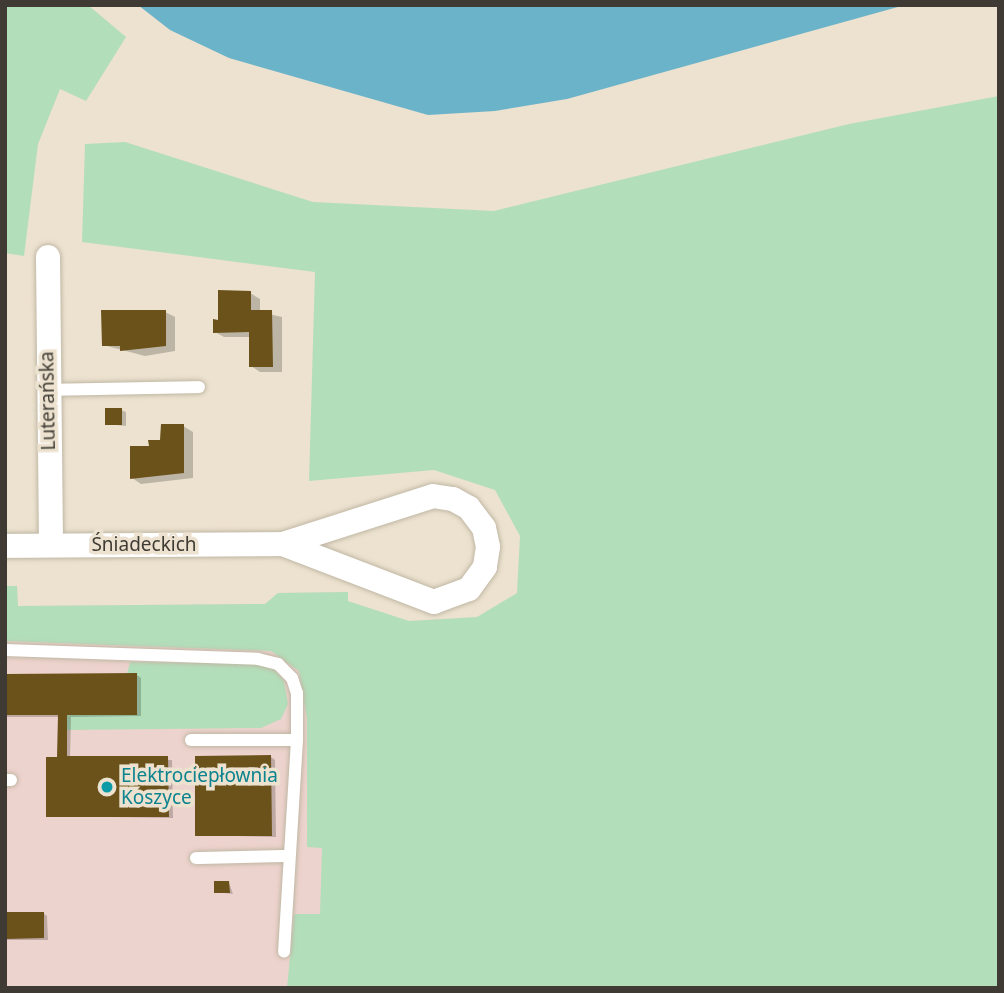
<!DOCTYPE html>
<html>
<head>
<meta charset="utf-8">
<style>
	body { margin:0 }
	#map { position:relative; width:1004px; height:993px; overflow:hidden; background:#ece2cf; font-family:"Noto Sans",sans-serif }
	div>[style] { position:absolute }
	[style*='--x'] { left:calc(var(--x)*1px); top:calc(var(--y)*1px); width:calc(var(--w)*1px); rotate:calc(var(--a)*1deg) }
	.industrial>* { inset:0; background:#edd3cd }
	.green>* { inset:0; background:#b3deba }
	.water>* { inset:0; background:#6bb3c9 }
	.shadow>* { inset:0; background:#0003 }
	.building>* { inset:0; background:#6b521a }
	.roads { filter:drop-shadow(0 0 2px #c0b7a4) drop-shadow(0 0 2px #c0b7a4) }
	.lane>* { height:12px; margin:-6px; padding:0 6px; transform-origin:6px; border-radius:6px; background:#fff }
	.street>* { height:24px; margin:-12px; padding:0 12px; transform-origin:12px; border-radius:12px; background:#fff }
	.dots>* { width:19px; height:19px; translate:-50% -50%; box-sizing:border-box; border:4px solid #ece2cf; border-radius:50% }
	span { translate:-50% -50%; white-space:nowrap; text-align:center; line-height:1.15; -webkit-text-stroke:7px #ece2cf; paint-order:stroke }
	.street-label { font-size:19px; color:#3f3b34 }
	.culture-label { font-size:19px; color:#0d838f }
	.left { translate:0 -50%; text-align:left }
	.frame { position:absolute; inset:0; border:7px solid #3f3b34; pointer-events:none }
</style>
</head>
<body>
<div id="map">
	<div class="industrial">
		<i style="clip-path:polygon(5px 586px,17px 586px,18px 606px,265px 604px,278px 593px,348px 592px,322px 988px,5px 988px)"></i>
	</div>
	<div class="green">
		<i style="clip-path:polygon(5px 5px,88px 5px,126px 37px,86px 101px,60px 89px,38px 144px,24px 256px,5px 253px)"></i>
		<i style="clip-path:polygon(999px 96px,999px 988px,287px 988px,294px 914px,320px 914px,322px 848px,307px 847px,307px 718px,299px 671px,271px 651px,5px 641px,5px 586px,17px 586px,18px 606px,265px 604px,278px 593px,348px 592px,348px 601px,409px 621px,477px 617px,517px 593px,520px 536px,495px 490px,434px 470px,309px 481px,315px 272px,82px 242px,85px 144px,125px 142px,313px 202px,494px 211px,849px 124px)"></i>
		<i style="clip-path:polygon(130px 662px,260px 664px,275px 670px,284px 681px,288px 704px,281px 719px,261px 728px,67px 730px,67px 715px,137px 715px,137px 674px,127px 674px)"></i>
	</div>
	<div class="water">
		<i style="clip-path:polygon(138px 5px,905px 5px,567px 99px,495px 111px,428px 115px,229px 58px,170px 30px)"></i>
	</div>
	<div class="shadow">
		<i style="clip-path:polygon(250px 293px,260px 299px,260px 312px,282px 317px,282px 372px,260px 372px,251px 366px,251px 337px,224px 337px,215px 332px)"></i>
		<i style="clip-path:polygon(165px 312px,175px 317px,175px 351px,145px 356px,103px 345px)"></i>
		<i style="clip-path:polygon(121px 410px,126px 412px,126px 426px,107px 424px)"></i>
		<i style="clip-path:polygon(183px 426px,193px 432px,193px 478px,141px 484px,132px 478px,150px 447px)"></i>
		<i style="clip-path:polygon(137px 675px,141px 678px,141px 716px,71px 717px,70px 758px,172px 760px,173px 818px,48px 816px,59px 759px,60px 717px,5px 717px,5px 676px)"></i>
		<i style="clip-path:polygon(271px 757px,275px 760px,276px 837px,197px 835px)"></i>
		<i style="clip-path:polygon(229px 883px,233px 894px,216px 892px)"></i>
		<i style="clip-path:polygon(43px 913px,47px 916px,48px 940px,5px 940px,5px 914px)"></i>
	</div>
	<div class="building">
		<i style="clip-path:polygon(218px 290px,251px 291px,251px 310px,272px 310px,273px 367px,249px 367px,249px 332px,213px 333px,213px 319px,218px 320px)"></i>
		<i style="clip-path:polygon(101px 310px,166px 310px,166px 346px,120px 351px,120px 346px,102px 346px)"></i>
		<i style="clip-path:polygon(105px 408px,122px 408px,122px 425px,105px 425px)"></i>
		<i style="clip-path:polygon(161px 424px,184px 424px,184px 473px,130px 479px,130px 446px,149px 446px,148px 440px,160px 440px)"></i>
		<i style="clip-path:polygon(137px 673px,137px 715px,67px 715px,67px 756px,168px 756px,169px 817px,46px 817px,46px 757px,57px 757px,58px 715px,5px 715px,5px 674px)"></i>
		<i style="clip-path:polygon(271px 755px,272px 836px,195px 836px,195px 756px)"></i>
		<i style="clip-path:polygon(214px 881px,229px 881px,230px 893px,214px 893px)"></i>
		<i style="clip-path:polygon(5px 912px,44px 912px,44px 938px,5px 939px)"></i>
	</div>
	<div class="roads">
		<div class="lane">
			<i style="--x:48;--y:390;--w:151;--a:-1.1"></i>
			<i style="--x:5;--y:650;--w:253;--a:2"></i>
			<i style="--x:258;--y:659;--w:21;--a:14"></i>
			<i style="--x:278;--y:664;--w:20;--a:45"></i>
			<i style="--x:292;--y:678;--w:16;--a:72"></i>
			<i style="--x:297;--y:693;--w:47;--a:90"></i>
			<i style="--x:297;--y:740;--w:212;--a:93.5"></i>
			<i style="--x:191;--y:740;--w:106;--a:0"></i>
			<i style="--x:5;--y:780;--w:6;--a:0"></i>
			<i style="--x:196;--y:858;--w:91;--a:-1.3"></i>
		</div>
		<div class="street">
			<i style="--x:48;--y:257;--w:288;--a:89.4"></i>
			<i style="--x:5;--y:546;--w:278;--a:-0.4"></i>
			<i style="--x:283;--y:544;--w:157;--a:-17.7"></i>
			<i style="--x:433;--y:496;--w:20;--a:9"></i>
			<i style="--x:453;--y:499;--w:18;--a:29"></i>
			<i style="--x:469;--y:508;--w:25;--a:53"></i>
			<i style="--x:484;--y:528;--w:19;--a:78"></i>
			<i style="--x:488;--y:547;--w:20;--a:99"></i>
			<i style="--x:485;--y:567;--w:27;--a:126"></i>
			<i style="--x:469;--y:589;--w:37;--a:160"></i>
			<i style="--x:434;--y:602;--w:162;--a:-159"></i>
		</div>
	</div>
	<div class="dots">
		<i style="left:107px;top:787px;background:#0f9aa8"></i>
	</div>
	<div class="street-label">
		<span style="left:48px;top:401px;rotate:-91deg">Luterańska</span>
		<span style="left:144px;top:545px">Śniadeckich</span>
	</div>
	<div class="culture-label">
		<span class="left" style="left:121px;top:787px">Elektrociepłownia<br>Koszyce</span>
	</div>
	<div class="frame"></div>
</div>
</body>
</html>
